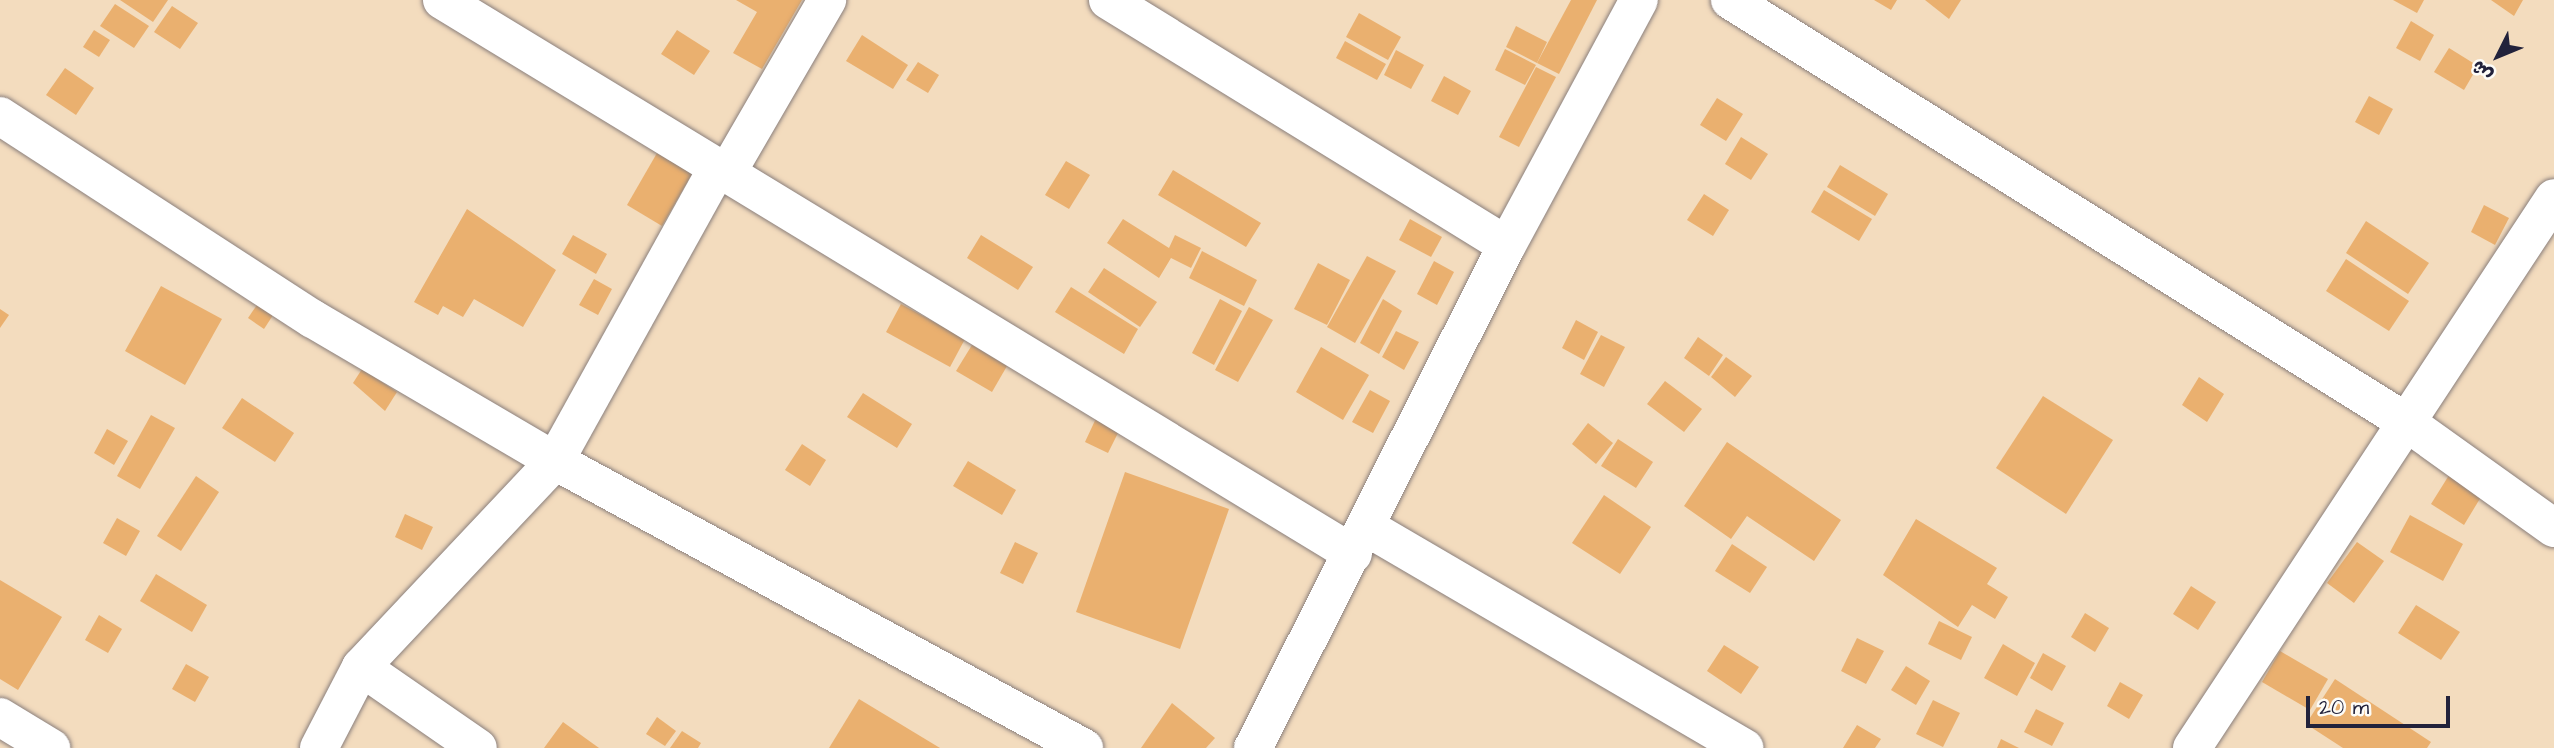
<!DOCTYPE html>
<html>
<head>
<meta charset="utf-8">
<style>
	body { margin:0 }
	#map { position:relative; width:2554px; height:748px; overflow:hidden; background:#f3dcbe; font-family:"Architects Daughter","Playpen Sans Arabic",sans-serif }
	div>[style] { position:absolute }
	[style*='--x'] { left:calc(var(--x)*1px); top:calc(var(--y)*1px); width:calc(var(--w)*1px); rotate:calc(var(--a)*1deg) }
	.building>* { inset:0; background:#eab06f }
	.roads { filter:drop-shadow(0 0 2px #8a7f7c) drop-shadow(0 0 2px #8a7f7c) }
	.street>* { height:38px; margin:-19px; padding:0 19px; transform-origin:19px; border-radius:19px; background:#fff }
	span { translate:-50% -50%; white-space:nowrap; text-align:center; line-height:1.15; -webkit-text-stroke:5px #fdfcf7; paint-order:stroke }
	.north { position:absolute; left:2463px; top:21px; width:70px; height:70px; -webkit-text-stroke:5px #fdfcf7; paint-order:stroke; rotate:227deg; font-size:19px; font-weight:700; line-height:28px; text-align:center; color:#22223b }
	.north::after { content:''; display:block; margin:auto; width:24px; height:32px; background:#22223b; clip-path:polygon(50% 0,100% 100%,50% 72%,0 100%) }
	.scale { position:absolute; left:2306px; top:696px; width:144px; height:32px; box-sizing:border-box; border:4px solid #22223b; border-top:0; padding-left:9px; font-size:21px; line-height:24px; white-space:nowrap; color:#22223b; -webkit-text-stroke:5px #fdfcf7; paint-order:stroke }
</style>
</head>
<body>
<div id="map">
	<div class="building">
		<i style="clip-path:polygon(120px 0,168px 0,153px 22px)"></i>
		<i style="clip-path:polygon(736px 0,802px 0,762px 69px,733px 53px,757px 12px)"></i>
		<i style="clip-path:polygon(1571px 0,1597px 0,1559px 74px,1537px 63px)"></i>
		<i style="clip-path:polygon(1874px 0,1897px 0,1891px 10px)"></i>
		<i style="clip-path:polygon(1925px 0,1961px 0,1949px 19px)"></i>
		<i style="clip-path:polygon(2393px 0,2424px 0,2417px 13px)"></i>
		<i style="clip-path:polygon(2491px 0,2523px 0,2514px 16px)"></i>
		<i style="clip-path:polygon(115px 4px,149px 26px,134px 48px,100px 26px)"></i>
		<i style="clip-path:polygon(172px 6px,198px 23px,180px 49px,154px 32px)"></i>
		<i style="clip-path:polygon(1359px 13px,1401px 37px,1388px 60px,1346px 37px)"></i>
		<i style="clip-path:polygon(2411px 21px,2434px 35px,2420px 61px,2396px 48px)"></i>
		<i style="clip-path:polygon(1516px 26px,1547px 42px,1537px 63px,1506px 47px)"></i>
		<i style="clip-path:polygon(94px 30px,110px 40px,99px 57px,83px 47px)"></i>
		<i style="clip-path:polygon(677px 30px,710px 51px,694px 75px,661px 54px)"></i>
		<i style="clip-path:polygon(862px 35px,908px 65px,893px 89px,846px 61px)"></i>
		<i style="clip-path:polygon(1345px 41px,1386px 64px,1377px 80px,1336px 58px)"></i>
		<i style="clip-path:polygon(2449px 48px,2478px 66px,2464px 90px,2434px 72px)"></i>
		<i style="clip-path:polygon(1505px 49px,1536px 65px,1525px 85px,1495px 70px)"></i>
		<i style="clip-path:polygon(1396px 50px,1424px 65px,1411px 89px,1384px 75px)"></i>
		<i style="clip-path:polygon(918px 62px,939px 75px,928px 93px,906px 80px)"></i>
		<i style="clip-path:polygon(1536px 67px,1556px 77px,1519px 147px,1499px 137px)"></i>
		<i style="clip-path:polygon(65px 68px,94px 88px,76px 115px,46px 95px)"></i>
		<i style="clip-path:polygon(1444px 76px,1471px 91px,1458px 115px,1431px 101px)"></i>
		<i style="clip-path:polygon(2369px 96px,2393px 109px,2379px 135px,2355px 122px)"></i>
		<i style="clip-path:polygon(1717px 98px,1743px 114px,1726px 141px,1700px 125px)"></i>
		<i style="clip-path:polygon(1741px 137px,1768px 154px,1751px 180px,1725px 164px)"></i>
		<i style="clip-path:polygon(657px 153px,692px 174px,662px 226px,627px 205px)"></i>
		<i style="clip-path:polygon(1066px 161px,1090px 175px,1069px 209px,1045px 195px)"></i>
		<i style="clip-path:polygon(1840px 165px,1888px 194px,1875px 216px,1827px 187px)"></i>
		<i style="clip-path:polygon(1173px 170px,1261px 223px,1246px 247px,1158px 195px)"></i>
		<i style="clip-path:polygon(1824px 190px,1872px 219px,1859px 241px,1811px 212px)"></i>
		<i style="clip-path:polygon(1704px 194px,1729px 210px,1713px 236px,1687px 220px)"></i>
		<i style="clip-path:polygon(2484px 205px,2509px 218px,2495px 245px,2471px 232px)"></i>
		<i style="clip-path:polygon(467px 209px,556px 270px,523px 327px,474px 299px,463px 317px,443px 306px,438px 315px,414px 302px)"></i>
		<i style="clip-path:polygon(1123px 219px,1169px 248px,1175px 235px,1201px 248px,1191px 268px,1171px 258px,1159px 278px,1107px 243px)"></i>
		<i style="clip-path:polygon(1410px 219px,1442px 237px,1431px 257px,1399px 240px)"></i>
		<i style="clip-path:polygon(2366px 221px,2429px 263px,2408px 294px,2346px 253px)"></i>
		<i style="clip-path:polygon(573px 235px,607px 254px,596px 274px,562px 254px)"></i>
		<i style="clip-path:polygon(981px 235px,1033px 267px,1018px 290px,967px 258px)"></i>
		<i style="clip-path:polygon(1202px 251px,1257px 280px,1244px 306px,1189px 278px)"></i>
		<i style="clip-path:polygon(1367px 256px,1396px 271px,1355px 343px,1327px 327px)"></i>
		<i style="clip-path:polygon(2346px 259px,2409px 301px,2389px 331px,2326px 291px)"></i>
		<i style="clip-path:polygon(1434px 261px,1454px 272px,1437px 305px,1417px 294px)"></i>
		<i style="clip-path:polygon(1318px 263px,1350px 280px,1327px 325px,1294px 309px)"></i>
		<i style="clip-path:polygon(1104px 268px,1157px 302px,1140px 327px,1088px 292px)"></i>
		<i style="clip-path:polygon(594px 279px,612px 289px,598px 315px,579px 305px)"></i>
		<i style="clip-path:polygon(161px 286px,222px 319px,185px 385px,125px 351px)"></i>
		<i style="clip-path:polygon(1071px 287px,1138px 329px,1124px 354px,1055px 312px)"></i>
		<i style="clip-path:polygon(261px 299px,277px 309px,264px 329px,248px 318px)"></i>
		<i style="clip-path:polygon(1220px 299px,1242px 311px,1214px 365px,1192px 353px)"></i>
		<i style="clip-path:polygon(1383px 299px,1402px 311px,1379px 354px,1360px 343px)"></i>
		<i style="clip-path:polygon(901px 304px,965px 339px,950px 367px,886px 332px)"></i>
		<i style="clip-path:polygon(1249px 307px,1273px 320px,1238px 382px,1215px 370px)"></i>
		<i style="clip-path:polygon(0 309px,9px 315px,0 328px)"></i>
		<i style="clip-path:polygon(1576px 320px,1598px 332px,1584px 360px,1562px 348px)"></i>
		<i style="clip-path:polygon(1396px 331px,1419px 342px,1404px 370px,1382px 357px)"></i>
		<i style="clip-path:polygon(1601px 335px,1625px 347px,1604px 387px,1580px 374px)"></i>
		<i style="clip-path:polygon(1698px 337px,1723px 355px,1709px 376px,1684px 358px)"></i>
		<i style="clip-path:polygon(972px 345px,1007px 366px,992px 392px,956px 371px)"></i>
		<i style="clip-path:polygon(1321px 347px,1369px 375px,1343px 420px,1296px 392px)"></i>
		<i style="clip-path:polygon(1726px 357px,1752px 376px,1735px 397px,1711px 377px)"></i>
		<i style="clip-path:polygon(362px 369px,397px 392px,385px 411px,353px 383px)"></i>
		<i style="clip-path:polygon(2199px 377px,2224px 394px,2207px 422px,2182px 405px)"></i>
		<i style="clip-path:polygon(1665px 381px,1702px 409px,1684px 432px,1647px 404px)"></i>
		<i style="clip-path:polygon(1370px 390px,1390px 401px,1373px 433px,1352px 422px)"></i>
		<i style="clip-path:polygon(863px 393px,912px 424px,897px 448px,847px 417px)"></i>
		<i style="clip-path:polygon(2043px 396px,2113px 440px,2066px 514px,1996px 468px)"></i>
		<i style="clip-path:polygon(242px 398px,294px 433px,275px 462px,222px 428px)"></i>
		<i style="clip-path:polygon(1099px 412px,1123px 423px,1108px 453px,1085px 442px)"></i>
		<i style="clip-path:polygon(151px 415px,175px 428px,140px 489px,117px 476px)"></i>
		<i style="clip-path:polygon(1588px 423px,1613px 443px,1596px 464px,1572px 444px)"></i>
		<i style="clip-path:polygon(107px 429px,128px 441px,114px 465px,94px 453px)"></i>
		<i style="clip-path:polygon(1618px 439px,1653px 462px,1636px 488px,1601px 466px)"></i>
		<i style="clip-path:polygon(1727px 442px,1841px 520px,1814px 561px,1747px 516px,1731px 539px,1684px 506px)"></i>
		<i style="clip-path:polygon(802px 444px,826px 460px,810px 486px,785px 470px)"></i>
		<i style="clip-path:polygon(968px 461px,1016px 490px,1002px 515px,953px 486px)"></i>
		<i style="clip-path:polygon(1125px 472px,1229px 509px,1180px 649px,1076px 612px)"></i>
		<i style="clip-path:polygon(2451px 472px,2484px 492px,2464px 525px,2431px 504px)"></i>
		<i style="clip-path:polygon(196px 476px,219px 492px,181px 551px,157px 536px)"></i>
		<i style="clip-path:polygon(1604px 495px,1651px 527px,1620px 574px,1572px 543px)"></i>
		<i style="clip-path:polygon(405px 514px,433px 527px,422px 550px,395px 537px)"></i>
		<i style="clip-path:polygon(2410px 515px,2463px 544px,2443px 581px,2390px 552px)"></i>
		<i style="clip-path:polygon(117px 518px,140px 531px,126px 556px,103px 543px)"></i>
		<i style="clip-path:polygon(1916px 519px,1997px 568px,1987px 584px,2008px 597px,1995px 619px,1972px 605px,1958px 627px,1883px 575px)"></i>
		<i style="clip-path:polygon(1015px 542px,1038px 553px,1023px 584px,1000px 573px)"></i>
		<i style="clip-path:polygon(2357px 542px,2384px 561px,2354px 603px,2327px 583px)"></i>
		<i style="clip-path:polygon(1732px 544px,1767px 567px,1750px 593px,1715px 571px)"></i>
		<i style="clip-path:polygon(156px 574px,207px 605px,192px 632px,140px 601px)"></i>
		<i style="clip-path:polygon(0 580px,62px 617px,18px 690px,0 679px)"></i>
		<i style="clip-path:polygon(2191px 586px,2216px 602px,2198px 630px,2173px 614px)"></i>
		<i style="clip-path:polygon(2416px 605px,2460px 632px,2441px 660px,2398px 633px)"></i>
		<i style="clip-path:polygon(2085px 613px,2109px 628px,2095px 652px,2071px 637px)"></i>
		<i style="clip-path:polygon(99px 615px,122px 629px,108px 653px,85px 640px)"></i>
		<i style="clip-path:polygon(1939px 621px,1972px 637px,1961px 660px,1928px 644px)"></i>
		<i style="clip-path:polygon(1857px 638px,1884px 651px,1866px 684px,1841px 671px)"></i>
		<i style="clip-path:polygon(2003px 644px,2035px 663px,2017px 696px,1984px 678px)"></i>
		<i style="clip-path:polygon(1724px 645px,1759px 667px,1741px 694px,1707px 671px)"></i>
		<i style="clip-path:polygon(2280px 651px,2328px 679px,2310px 710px,2262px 682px)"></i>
		<i style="clip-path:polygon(2043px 653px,2066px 666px,2052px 691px,2030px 678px)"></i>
		<i style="clip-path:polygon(186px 664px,209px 677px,195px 702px,172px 689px)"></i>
		<i style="clip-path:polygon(1906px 666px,1930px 681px,1916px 705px,1891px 690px)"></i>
		<i style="clip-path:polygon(2335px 679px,2431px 742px,2427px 748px,2343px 748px,2306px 724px)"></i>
		<i style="clip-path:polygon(2120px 682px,2143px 695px,2129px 719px,2107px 706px)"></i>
		<i style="clip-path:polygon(859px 699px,940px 748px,829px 748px)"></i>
		<i style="clip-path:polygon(1933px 700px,1960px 713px,1943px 747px,1916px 734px)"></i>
		<i style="clip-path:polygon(1172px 703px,1215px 738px,1206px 748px,1141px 748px)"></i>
		<i style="clip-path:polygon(2036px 709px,2064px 723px,2052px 746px,2024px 732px)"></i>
		<i style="clip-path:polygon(657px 717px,676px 731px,665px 746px,646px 734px)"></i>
		<i style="clip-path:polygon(563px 722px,599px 748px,544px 748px)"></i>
		<i style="clip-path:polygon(1857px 725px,1881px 739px,1875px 748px,1843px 748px)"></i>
		<i style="clip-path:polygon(682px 731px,701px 743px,698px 748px,670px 748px)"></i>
		<i style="clip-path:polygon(2001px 739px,2019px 748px,1997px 748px)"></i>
	</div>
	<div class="roads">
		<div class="street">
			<i style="--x:442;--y:0;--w:1066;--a:31.3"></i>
			<i style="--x:1108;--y:0;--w:468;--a:31.6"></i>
			<i style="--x:1730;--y:0;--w:797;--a:31.97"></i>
			<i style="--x:2406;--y:422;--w:182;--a:35.6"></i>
			<i style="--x:0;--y:116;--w:373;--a:33"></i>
			<i style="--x:313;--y:319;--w:281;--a:30.4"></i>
			<i style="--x:555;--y:461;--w:602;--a:28.48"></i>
			<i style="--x:728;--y:171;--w:198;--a:-59.9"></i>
			<i style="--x:1368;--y:528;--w:436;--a:30.3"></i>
			<i style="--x:361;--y:667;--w:142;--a:34.7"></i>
			<i style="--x:0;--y:717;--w:60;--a:31.3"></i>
			<i style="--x:319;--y:748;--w:91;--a:-62.6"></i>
			<i style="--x:361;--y:667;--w:283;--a:-46.7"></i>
			<i style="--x:555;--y:461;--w:336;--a:-61"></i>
			<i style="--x:1253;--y:748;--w:563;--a:-63.21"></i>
			<i style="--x:1507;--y:245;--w:278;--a:-61.7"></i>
			<i style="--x:2192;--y:748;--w:658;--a:-56.65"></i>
		</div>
	</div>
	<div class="north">ش</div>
	<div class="scale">20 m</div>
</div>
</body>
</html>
